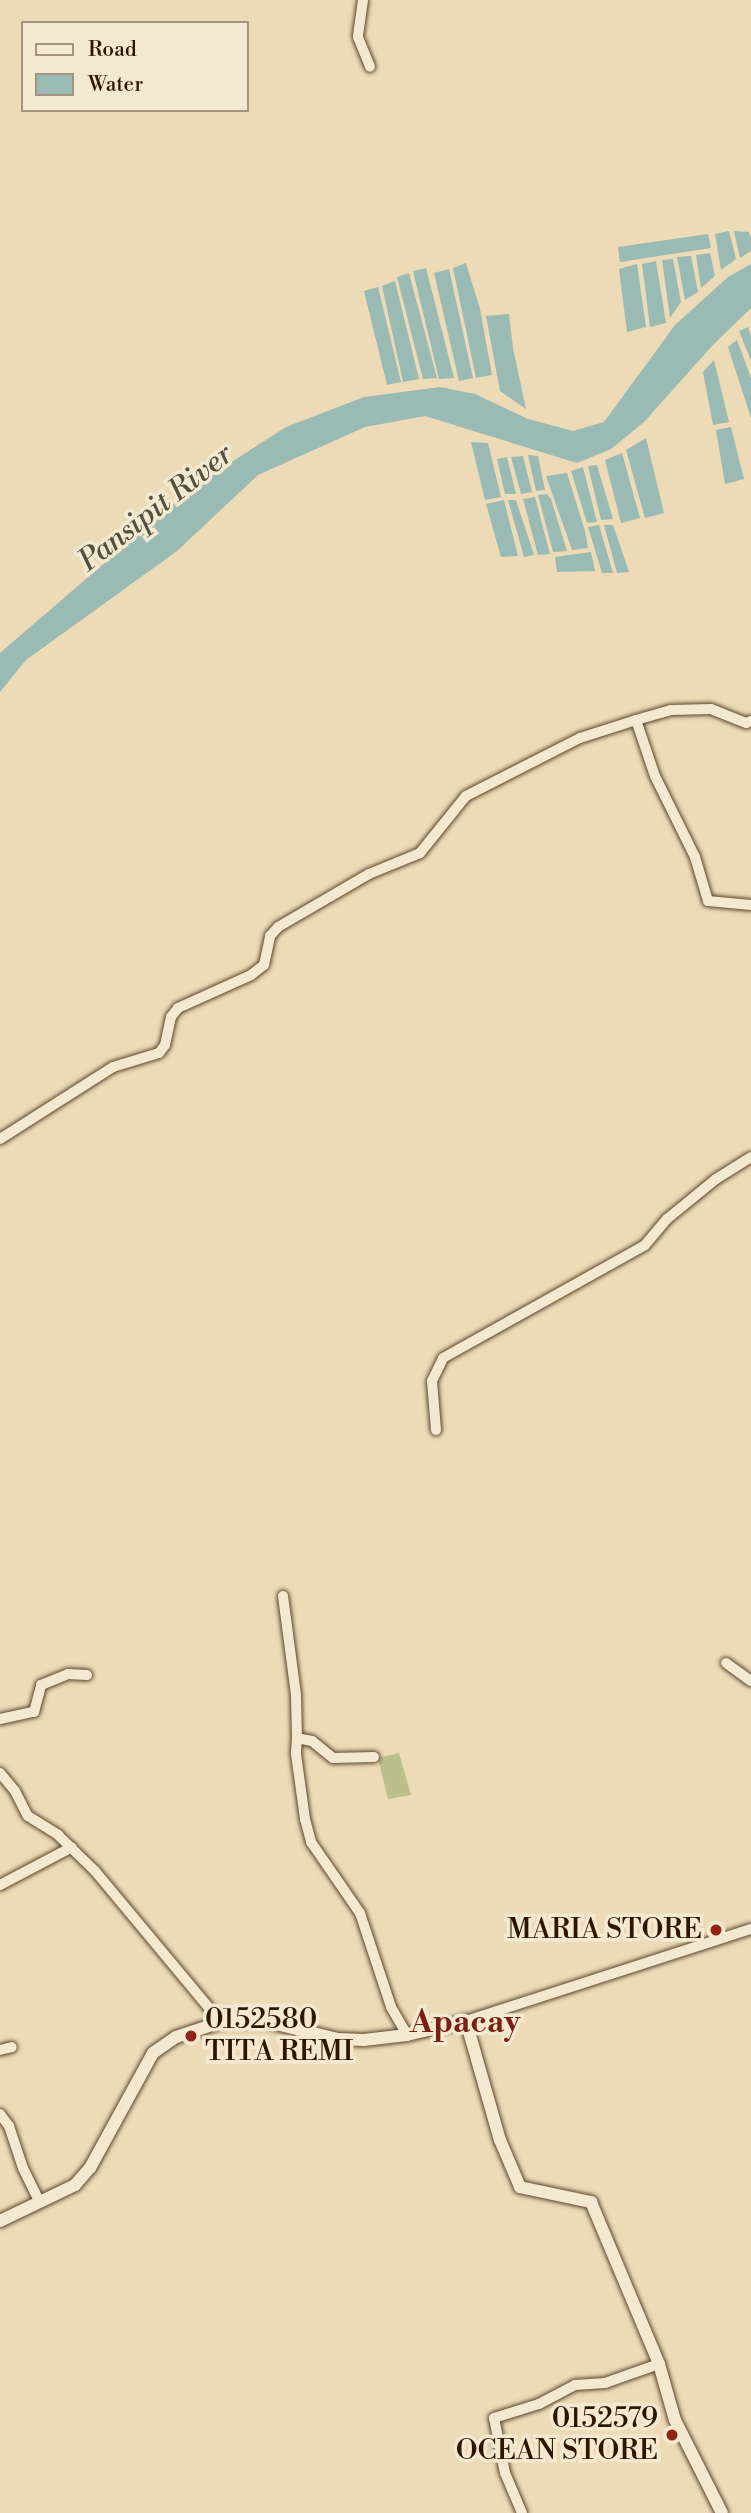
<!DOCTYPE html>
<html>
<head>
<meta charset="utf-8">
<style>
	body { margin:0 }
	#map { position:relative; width:751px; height:2513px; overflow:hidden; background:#ecdbb6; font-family:"Libre Bodoni",serif }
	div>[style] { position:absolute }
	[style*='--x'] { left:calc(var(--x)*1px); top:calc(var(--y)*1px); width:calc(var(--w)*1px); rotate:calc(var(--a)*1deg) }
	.green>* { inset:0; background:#babf8c }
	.water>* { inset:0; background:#9abab4 }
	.roads { filter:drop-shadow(0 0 2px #5d462e) drop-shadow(0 0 2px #5d462e) }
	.minor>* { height:10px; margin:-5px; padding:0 5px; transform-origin:5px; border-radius:5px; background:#f3e8d0 }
	.tertiary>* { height:12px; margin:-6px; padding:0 6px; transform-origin:6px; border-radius:6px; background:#f3e8d0 }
	.dots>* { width:19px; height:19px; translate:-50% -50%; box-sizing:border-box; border:4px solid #f3e8d0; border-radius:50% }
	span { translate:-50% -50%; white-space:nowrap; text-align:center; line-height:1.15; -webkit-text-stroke:7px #f3e8d0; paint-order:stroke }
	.poi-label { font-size:28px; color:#2d1500 }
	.right { translate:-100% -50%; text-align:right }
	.left { translate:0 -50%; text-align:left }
	.water-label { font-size:30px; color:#534f3f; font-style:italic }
	.quarter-label { font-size:32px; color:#7a1f14; font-weight:700 }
	.legend { position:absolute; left:21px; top:21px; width:228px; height:91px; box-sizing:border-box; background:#f3e8d0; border:2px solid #a4947d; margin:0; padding:9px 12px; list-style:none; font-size:21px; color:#2d1500 }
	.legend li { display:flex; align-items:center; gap:14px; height:35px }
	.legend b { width:35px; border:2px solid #a4947d }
</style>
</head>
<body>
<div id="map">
	<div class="green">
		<i style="clip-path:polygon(399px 1753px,411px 1795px,388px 1799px,378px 1758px)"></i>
	</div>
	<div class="water">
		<i style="clip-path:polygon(729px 231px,736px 259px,721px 270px,715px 234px)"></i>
		<i style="clip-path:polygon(734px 231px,749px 232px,751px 239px,751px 251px,740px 258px)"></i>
		<i style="clip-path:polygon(708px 234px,711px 248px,620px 262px,618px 247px)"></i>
		<i style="clip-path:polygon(710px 253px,715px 276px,701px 288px,696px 255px)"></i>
		<i style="clip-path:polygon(691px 256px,698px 292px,685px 300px,677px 257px)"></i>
		<i style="clip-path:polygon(673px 259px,681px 302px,670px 318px,662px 260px)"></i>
		<i style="clip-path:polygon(656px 261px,666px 323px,650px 327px,642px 264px)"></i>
		<i style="clip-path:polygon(466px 263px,480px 309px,492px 375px,476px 378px,453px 268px)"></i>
		<i style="clip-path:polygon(637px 264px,646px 327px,627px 332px,619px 269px)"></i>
		<i style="clip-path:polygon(751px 264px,751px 308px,712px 346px,644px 422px,611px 449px,577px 463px,425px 416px,365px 427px,258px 475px,177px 551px,26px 660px,0 692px,0 653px,194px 486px,286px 427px,364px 397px,440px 387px,475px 394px,528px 419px,573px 431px,604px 422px,675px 325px,728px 277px)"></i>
		<i style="clip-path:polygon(426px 268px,454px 378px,439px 379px,413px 271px)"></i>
		<i style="clip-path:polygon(449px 269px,473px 378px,459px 381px,434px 273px)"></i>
		<i style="clip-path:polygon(409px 273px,437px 378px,423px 379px,397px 277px)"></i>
		<i style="clip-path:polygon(395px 281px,419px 379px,403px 382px,382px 286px)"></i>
		<i style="clip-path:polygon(378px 287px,401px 382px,387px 385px,364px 291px)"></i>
		<i style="clip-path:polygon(509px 314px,513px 348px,526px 409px,500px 391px,486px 316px)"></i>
		<i style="clip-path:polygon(748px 327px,751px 336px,751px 361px,739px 331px)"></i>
		<i style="clip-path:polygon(737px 340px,751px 378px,751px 418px,728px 347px)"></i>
		<i style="clip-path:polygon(714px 360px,729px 422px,713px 425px,703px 372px)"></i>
		<i style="clip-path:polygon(731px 427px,744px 479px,725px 484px,716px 430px)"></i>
		<i style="clip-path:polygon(646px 438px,664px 513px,645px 518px,626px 450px)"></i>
		<i style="clip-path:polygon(471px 442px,488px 443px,501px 497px,485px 500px)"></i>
		<i style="clip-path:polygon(622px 453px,640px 518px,621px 523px,605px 460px)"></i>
		<i style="clip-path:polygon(528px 455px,538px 456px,545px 490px,536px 491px)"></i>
		<i style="clip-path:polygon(523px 456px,532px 492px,521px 494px,511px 457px)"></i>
		<i style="clip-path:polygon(507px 457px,516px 494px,505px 494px,497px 459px)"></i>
		<i style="clip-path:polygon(597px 465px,613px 519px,601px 520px,588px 466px)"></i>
		<i style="clip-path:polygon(583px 467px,597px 522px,587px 523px,571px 471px)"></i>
		<i style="clip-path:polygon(567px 473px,585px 531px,588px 548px,572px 550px,546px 476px)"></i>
		<i style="clip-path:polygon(547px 494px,551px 499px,567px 551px,553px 552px,538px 495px)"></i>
		<i style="clip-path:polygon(535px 497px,550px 554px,538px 555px,523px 499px)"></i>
		<i style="clip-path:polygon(504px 500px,518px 556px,501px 557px,486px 504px)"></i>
		<i style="clip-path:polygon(508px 500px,516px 500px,534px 555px,524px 557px)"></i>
		<i style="clip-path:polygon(599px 525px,613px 573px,602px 573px,588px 527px)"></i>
		<i style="clip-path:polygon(604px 525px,613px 525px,629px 572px,617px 573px)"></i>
		<i style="clip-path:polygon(591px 552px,595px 571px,557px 572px,555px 557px)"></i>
	</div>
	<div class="roads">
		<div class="minor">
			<i style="--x:363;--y:0;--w:37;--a:98"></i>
			<i style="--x:358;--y:37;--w:32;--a:68"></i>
			<i style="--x:636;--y:720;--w:36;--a:-16"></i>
			<i style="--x:671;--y:710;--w:40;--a:-1.4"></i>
			<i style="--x:711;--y:709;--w:38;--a:22"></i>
			<i style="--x:746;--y:723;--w:5;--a:-22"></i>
			<i style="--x:0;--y:1139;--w:134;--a:-32.5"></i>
			<i style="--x:113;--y:1067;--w:48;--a:-16.9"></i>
			<i style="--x:159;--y:1053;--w:10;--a:-53"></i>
			<i style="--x:165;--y:1045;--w:29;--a:-78"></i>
			<i style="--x:171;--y:1017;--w:11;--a:-52"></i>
			<i style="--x:178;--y:1008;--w:80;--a:-24.3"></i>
			<i style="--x:251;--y:975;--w:16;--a:-38"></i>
			<i style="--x:264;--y:965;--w:30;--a:-78"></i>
			<i style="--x:270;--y:936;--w:12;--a:-48"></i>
			<i style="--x:278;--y:927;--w:105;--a:-30.2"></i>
			<i style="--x:369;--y:874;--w:55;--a:-22.4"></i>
			<i style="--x:420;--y:853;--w:73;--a:-51.1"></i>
			<i style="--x:466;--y:796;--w:128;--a:-27"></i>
			<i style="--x:580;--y:738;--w:59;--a:-17.8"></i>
			<i style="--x:636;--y:720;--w:59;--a:71.3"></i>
			<i style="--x:655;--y:776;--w:90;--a:63.7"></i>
			<i style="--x:695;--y:857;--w:46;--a:73.5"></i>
			<i style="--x:708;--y:901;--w:43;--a:5.3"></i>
			<i style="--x:436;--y:1430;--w:49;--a:-94.7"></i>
			<i style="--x:432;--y:1381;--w:25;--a:-64"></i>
			<i style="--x:443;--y:1358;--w:231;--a:-29.2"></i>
			<i style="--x:645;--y:1245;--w:34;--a:-50"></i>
			<i style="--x:667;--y:1219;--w:63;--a:-39.2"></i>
			<i style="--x:716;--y:1179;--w:41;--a:-32.2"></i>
			<i style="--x:283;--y:1596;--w:100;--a:82.5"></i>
			<i style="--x:296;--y:1695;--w:43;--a:88.7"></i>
			<i style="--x:726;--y:1663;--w:31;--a:36"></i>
			<i style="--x:0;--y:1719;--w:35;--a:-12"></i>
			<i style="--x:34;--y:1712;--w:28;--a:-75"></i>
			<i style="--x:41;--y:1685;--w:29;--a:-22"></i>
			<i style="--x:68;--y:1674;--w:19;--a:3"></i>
			<i style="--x:374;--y:1757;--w:41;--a:178.6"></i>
			<i style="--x:333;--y:1758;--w:27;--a:-141"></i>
			<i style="--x:312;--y:1741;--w:15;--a:-169"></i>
			<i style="--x:297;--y:1738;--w:16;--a:94"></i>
			<i style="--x:296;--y:1754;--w:66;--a:82.1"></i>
			<i style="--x:305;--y:1819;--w:24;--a:75"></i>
			<i style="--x:311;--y:1842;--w:86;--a:55.4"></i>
			<i style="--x:360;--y:1913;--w:99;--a:71.7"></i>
			<i style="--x:391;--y:2007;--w:32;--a:60"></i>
			<i style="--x:0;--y:1773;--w:23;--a:50"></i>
			<i style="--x:15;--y:1791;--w:28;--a:63"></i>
			<i style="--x:28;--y:1816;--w:36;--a:32"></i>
			<i style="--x:58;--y:1835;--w:52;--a:44.2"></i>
			<i style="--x:95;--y:1871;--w:197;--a:50.2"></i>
			<i style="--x:0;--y:1885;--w:81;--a:-27.8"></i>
			<i style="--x:466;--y:2021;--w:299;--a:-17.9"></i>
			<i style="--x:0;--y:2050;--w:12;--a:-14"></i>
			<i style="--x:0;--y:2114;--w:15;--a:53"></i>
			<i style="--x:9;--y:2126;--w:44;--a:71.6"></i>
			<i style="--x:23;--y:2168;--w:37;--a:64"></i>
			<i style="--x:522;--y:2513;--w:43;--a:-113"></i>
			<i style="--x:505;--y:2473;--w:56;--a:-101.3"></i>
			<i style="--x:494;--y:2418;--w:47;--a:-17.3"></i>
			<i style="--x:539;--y:2404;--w:41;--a:-27.8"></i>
			<i style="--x:575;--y:2385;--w:30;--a:-4"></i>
			<i style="--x:605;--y:2383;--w:57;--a:-19.4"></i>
		</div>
		<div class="tertiary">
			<i style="--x:0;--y:2221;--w:83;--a:-25.6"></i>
			<i style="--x:75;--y:2185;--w:23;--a:-49"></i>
			<i style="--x:90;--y:2168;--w:131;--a:-61.3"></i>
			<i style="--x:153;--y:2053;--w:28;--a:-35"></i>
			<i style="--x:176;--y:2037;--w:47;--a:-18.4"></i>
			<i style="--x:221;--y:2022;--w:22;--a:-3"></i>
			<i style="--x:243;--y:2021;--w:25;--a:2"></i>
			<i style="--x:268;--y:2022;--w:72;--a:13.7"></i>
			<i style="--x:338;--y:2039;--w:26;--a:2"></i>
			<i style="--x:364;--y:2040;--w:43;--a:-6.6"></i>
			<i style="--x:407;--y:2035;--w:61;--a:-13.3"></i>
			<i style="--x:466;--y:2021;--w:124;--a:74.1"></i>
			<i style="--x:500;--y:2140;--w:51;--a:66.9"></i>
			<i style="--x:520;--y:2187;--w:73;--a:11.9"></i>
			<i style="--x:591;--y:2202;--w:176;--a:67.2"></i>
			<i style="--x:659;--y:2364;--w:58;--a:74.1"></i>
			<i style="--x:675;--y:2420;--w:104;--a:63.2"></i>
		</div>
	</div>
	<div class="dots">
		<i style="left:716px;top:1930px;background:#8f2418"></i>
		<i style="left:191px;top:2036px;background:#8f2418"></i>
		<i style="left:672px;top:2435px;background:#8f2418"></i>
	</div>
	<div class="poi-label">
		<span class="right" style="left:702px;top:1930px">MARIA STORE</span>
		<span class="left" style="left:205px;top:2036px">0152580<br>TITA REMI</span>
		<span class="right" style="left:658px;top:2435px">0152579<br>OCEAN STORE</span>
	</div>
	<div class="water-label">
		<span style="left:156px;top:508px;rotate:-38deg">Pansipit River</span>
	</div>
	<div class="quarter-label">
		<span style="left:465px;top:2022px">Apacay</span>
	</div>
	<ul class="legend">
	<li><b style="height:9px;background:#f3e8d0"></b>Road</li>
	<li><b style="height:19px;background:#9abab4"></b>Water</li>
	</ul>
</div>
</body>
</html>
